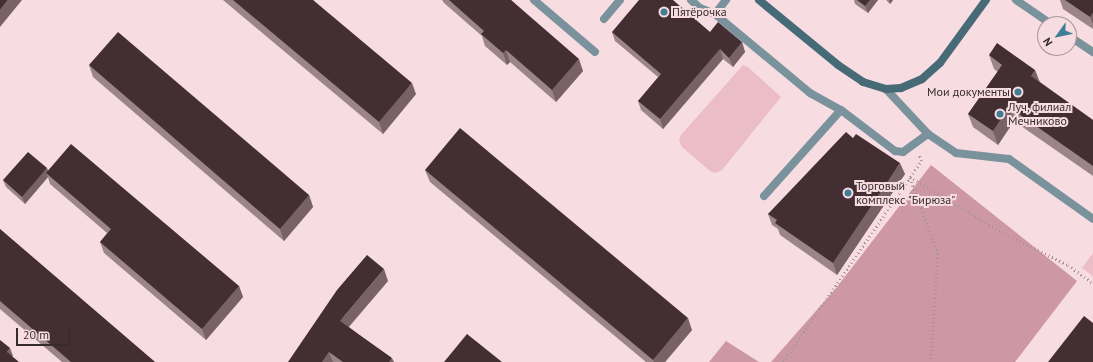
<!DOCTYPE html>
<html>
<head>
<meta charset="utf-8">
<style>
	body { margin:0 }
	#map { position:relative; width:1093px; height:362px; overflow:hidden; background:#f7dce2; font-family:"PT Sans",sans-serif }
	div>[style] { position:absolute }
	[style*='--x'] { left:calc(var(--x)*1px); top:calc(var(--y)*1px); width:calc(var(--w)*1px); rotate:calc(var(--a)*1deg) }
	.green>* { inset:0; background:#ebbdc7 }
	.forest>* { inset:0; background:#cd98a4 }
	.path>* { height:2.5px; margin-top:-1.25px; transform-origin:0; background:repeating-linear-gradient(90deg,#a79397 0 1px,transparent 0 4px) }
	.service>* { height:8px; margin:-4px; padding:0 4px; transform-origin:4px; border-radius:4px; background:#7a929b }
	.secondary>* { height:8px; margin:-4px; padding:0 4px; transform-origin:4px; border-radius:4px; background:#476a77 }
	.wall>* { inset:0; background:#9c858a }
	.shaded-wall>* { inset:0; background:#786268 }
	.building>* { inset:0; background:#422e33 }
	.dots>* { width:11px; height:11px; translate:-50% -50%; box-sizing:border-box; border:2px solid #f7dce2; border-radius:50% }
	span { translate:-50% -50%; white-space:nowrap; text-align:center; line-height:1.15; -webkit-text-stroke:4px #f7dce2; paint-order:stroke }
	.poi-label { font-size:12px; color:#362c2e }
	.left { translate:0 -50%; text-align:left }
	.right { translate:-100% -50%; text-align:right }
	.north { position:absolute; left:1037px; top:16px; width:40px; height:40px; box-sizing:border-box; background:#f7dce2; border:1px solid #aa969a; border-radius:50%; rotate:237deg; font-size:11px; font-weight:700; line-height:16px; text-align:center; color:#362c2e }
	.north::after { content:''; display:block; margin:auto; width:14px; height:18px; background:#407e94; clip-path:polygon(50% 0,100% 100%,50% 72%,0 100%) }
	.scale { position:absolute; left:16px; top:328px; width:54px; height:18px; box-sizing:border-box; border:2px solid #362c2e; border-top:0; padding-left:5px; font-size:12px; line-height:14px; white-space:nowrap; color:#362c2e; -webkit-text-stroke:3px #f7dce2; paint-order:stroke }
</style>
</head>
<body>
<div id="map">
	<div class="green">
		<i style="clip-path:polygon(743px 65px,749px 68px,781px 97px,722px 170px,716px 173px,710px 171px,682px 147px,679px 141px,681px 135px)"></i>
		<i style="clip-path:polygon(1093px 253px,1093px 276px,1082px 268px)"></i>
	</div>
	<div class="forest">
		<i style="clip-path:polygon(931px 165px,1077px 281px,1015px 362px,771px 362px,837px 287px)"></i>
		<i style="clip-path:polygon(726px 341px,759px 362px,709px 362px)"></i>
	</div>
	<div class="path">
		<i style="--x:910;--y:177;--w:107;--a:30.9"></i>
		<i style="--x:1002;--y:232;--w:74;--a:26.6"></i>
		<i style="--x:1068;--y:265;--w:31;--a:36"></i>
		<i style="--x:910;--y:178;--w:81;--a:69.8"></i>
		<i style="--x:938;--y:254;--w:108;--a:93.7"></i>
		<i style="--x:783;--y:362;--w:224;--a:-55.5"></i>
		<i style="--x:910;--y:177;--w:19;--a:-55"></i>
		<i style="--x:921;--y:161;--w:6;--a:-108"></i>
	</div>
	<div class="service">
		<i style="--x:534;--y:0;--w:80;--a:40.4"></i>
		<i style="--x:691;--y:0;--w:12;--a:42"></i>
		<i style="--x:700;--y:8;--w:16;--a:22"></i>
		<i style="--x:726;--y:0;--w:18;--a:128"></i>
		<i style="--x:715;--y:14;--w:124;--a:39.7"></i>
		<i style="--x:810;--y:93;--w:35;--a:29"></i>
		<i style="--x:841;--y:110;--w:68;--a:37.2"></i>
		<i style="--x:895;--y:151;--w:8;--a:7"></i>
		<i style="--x:903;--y:152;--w:31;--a:-36"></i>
		<i style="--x:1016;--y:0;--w:42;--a:34.4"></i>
		<i style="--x:604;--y:19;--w:25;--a:-50"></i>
		<i style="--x:1069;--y:36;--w:29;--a:34"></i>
		<i style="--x:886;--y:89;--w:62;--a:47"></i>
		<i style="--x:928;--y:134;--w:34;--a:34"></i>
		<i style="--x:956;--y:153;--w:53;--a:6.5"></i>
		<i style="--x:1009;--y:159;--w:103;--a:35.5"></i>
		<i style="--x:764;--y:196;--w:115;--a:-48.2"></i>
	</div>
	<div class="secondary">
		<i style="--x:759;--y:0;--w:102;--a:39.4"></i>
		<i style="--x:838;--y:65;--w:30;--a:34"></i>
		<i style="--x:863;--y:82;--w:24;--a:17"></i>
		<i style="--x:886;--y:89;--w:15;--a:-4"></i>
		<i style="--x:901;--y:88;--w:23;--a:-23"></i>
		<i style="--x:922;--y:79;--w:24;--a:-42"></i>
		<i style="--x:940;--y:63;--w:78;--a:-53.9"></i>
	</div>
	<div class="wall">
		<i style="clip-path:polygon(223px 0,313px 0,416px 94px,383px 134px)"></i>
		<i style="clip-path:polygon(442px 0,511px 0,583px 71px,556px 102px,510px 62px,507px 65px,485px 46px,482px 36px,444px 3px)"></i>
		<i style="clip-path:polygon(854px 0,878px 0,868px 13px,855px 4px)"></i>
		<i style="clip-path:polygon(886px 0,893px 0,890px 4px)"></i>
		<i style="clip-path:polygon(1060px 0,1093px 0,1093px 29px,1063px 9px)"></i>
		<i style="clip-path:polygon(612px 32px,710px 32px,742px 42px,745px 52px,733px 67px,723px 59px,663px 129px,641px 110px,638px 101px,658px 77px,615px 41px)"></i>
		<i style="clip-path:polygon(989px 55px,1035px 70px,1040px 82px,1093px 120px,1093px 176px,1014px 121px,998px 145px,973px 127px,968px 114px,998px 72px,994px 69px)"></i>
		<i style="clip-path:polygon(89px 65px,309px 195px,313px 207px,284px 241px,93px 77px)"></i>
		<i style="clip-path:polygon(853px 138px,905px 174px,837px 275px,780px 235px,778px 229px,772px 225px,768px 214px)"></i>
		<i style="clip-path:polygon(425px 170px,692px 330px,665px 362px,646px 362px,430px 182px)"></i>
		<i style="clip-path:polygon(48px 171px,239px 286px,243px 297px,206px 340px,104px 253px,100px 242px,107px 233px,50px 184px,48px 177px,25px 204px,6px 187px,3px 180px)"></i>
		<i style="clip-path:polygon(0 229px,155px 362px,62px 362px,0 309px)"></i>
		<i style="clip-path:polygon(388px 281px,349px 327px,394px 362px,288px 362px)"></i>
	</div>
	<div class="shaded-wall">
		<i style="clip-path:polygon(8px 0,22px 0,0 27px,0 10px)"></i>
		<i style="clip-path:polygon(870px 0,878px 0,868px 13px,865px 6px)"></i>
		<i style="clip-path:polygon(889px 0,893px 0,890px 4px)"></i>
		<i style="clip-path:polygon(1093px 13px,1093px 25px,1090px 17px)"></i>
		<i style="clip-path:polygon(742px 42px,745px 52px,733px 67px,729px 58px)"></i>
		<i style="clip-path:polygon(720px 49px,723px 59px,663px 129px,660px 119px)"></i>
		<i style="clip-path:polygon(506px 50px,510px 62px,507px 65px,503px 53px)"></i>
		<i style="clip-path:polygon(579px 59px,583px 71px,556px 102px,552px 90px)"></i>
		<i style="clip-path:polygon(1035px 70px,1040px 84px,1031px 76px)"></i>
		<i style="clip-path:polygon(412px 83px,416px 94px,383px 134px,379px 122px)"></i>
		<i style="clip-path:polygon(1009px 107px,1014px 121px,998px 145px,993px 131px)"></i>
		<i style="clip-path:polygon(900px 163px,905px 174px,837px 275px,833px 263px)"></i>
		<i style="clip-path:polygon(47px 168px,50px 175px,46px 173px,48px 177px,25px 204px,22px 197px)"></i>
		<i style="clip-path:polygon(309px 195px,313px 207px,284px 241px,280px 229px)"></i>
		<i style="clip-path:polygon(384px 269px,388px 281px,344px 332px,340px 321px)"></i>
		<i style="clip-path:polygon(239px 286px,243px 297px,206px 340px,202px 329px)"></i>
		<i style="clip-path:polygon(688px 318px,692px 330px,665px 362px,654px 362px,653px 360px)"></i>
		<i style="clip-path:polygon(10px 348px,13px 356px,10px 359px,7px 352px)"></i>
		<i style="clip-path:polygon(329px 352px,333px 362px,322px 362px)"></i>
		<i style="clip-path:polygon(392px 358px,394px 362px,389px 362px)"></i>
	</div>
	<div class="building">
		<i style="clip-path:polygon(0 0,8px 0,0 10px)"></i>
		<i style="clip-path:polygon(233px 0,313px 0,412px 83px,379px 122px)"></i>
		<i style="clip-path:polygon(449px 0,511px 0,579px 59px,552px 90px,506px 50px,503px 53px,481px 34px,484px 31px)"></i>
		<i style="clip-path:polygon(639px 0,673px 0,710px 32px,718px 22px,742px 42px,729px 58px,720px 49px,660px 119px,638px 101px,661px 74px,612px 32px)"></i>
		<i style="clip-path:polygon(857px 0,870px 0,865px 6px)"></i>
		<i style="clip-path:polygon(1065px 0,1093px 0,1093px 13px,1090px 17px)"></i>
		<i style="clip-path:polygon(118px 32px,309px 195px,280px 229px,89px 65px)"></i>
		<i style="clip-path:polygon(997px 43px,1035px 70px,1031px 76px,1093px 120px,1093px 166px,1009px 107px,993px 131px,968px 114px,1002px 65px,989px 55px)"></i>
		<i style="clip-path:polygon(460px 128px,688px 318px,653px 360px,425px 170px)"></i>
		<i style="clip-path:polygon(846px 132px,853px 138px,856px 134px,900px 163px,833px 263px,775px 223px,777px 220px,768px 214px)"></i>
		<i style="clip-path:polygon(71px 144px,239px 286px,202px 329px,100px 242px,111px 229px,46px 173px)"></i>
		<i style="clip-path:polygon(28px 152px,47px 168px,22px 197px,3px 180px)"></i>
		<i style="clip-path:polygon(0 229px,155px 362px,71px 362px,0 301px)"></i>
		<i style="clip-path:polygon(367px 255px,384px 269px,340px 321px,392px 358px,389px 362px,343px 362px,329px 352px,322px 362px,288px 362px,337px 290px)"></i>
		<i style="clip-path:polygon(1084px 316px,1093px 323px,1093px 362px,1048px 362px)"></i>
		<i style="clip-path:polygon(467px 334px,502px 362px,444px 362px)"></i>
		<i style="clip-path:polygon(0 340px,10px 348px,7px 352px,19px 362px,0 362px)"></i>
	</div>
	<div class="dots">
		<i style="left:664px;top:12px;background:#407e94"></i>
		<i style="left:1018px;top:92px;background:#407e94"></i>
		<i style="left:1000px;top:114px;background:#407e94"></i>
		<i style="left:848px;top:193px;background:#407e94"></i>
	</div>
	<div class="poi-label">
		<span class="left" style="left:672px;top:12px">Пятёрочка</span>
		<span class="right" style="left:1010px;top:92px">Мои документы</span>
		<span class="left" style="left:1008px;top:114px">Луч, филиал<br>Мечниково</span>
		<span class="left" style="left:856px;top:193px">Торговый<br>комплекс "Бирюза"</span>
	</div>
	<div class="north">N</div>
	<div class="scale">20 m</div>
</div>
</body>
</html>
